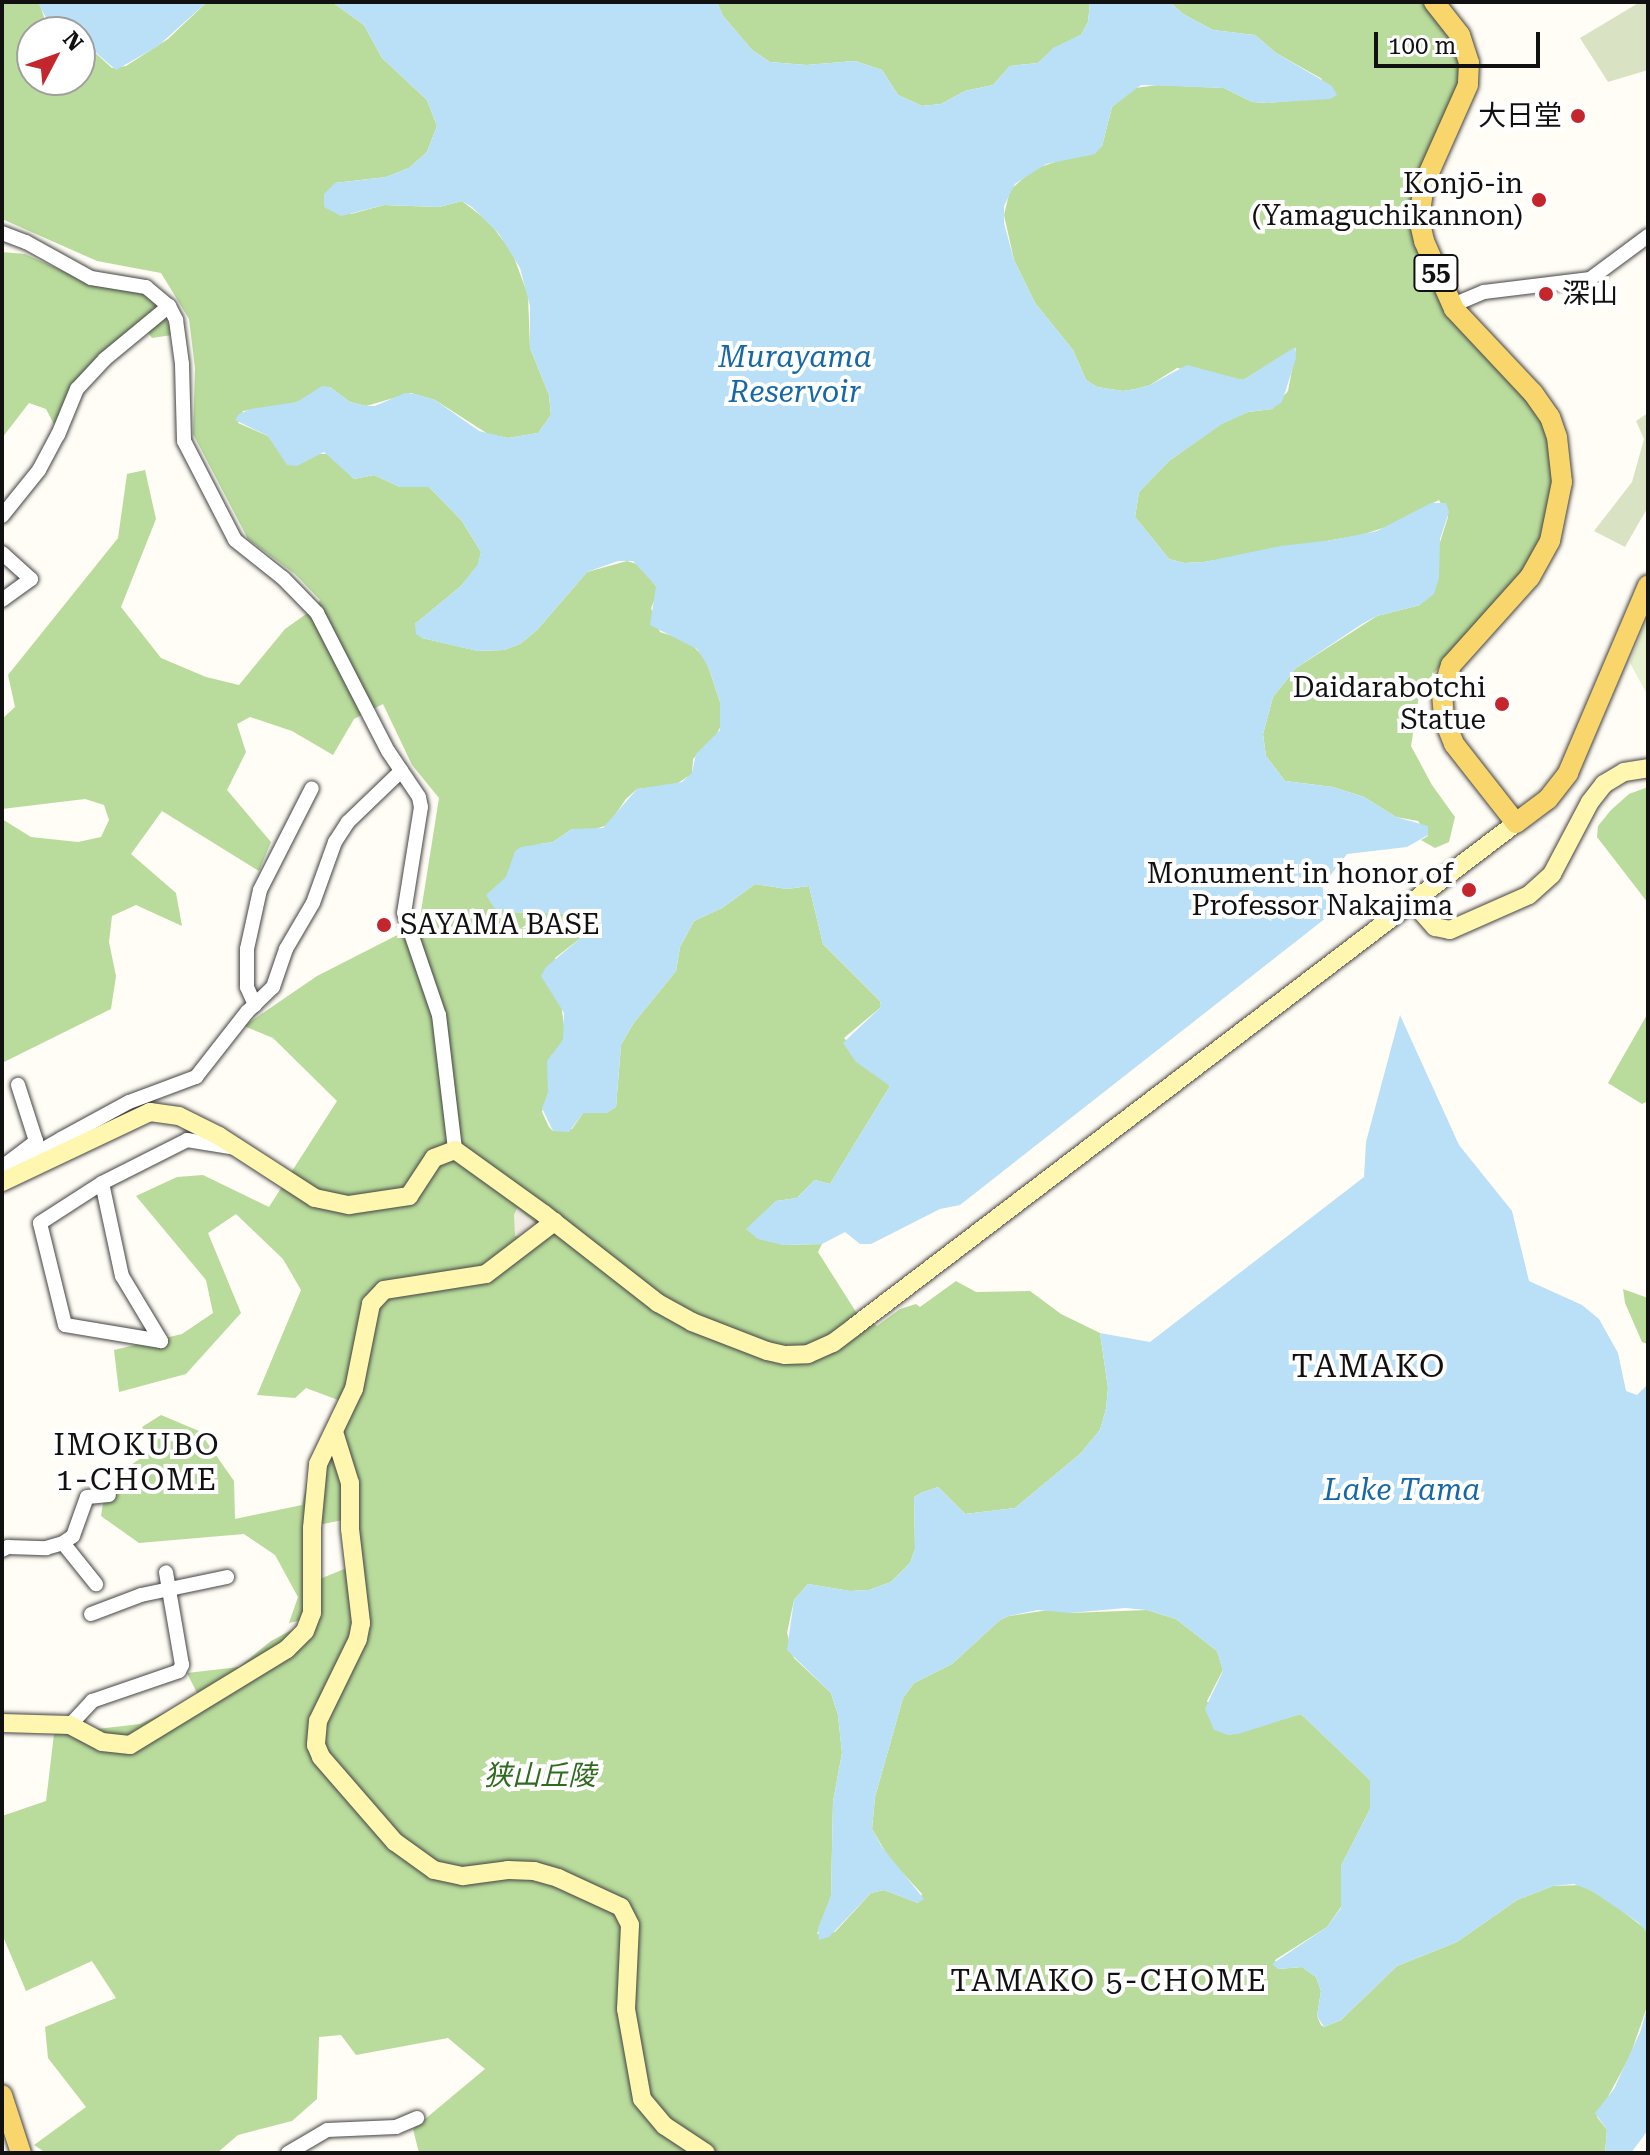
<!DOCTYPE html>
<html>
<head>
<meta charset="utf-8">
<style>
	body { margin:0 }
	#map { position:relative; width:1650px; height:2155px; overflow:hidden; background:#fffdf5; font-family:"Roboto Serif","Noto Sans JP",serif }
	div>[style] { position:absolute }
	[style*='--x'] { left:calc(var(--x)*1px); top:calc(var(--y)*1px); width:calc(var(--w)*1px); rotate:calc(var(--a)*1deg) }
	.forest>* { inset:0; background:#b9dc9c }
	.cemetery>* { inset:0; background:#d9e3c4 }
	.pitch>* { inset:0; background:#e6f2cf }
	.plaza>* { inset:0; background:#f1ede2 }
	.water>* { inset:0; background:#b9e0f7 }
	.roads { filter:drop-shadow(0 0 2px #444) drop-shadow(0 0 2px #444) }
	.street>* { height:14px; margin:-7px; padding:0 7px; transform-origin:7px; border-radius:7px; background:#fff }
	.secondary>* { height:18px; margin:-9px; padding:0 9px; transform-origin:9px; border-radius:9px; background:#fff6b0 }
	.primary>* { height:20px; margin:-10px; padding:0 10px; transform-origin:10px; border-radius:10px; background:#f9d66b }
	.dots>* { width:22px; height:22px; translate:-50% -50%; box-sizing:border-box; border:4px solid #fff; border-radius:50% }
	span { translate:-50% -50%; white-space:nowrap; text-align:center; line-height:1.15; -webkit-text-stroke:8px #fff; paint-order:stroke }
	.shield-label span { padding:2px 6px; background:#fff; border:2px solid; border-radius:6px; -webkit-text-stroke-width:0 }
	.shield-label { font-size:26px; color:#111; font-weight:700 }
	.poi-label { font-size:28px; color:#111 }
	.right { translate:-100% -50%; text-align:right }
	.left { translate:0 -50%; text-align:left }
	.park-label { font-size:28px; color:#2f6b1f; font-style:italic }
	.water-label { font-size:30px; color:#1768a6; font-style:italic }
	.neighbourhood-label { font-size:30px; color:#111; letter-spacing:2px }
	.quarter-label { font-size:32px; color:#111; letter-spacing:2px }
	.frame { position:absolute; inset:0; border:4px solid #111; pointer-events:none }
	.north { position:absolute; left:16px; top:16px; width:80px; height:80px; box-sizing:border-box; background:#fff; border:2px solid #a0a0a0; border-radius:50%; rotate:49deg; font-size:22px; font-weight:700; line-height:32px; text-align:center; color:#111 }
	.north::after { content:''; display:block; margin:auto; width:28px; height:36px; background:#c4262e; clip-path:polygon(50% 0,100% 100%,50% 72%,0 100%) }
	.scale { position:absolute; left:1374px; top:32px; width:166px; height:36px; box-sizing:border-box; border:4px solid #111; border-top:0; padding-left:10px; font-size:24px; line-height:28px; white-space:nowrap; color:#111; -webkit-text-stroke:6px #fff; paint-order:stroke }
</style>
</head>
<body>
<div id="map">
	<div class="forest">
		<i style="clip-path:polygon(2px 2px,39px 2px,46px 23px,56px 32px,32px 32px,32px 80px,80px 80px,80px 39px,112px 68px,126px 66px,168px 39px,207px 2px,332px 2px,364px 25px,382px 58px,427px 100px,437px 126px,427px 152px,409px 168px,386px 177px,335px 183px,351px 214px,384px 205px,439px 207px,462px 201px,489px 222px,512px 252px,528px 295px,530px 348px,549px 395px,551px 415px,538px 433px,508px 438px,488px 434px,435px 400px,411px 393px,366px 406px,350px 402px,330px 387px,290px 405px,243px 411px,238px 423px,268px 436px,281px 454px,328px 454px,354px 479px,374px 475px,400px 487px,429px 487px,462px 521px,481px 552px,478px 565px,461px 586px,415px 624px,422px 638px,478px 651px,504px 650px,520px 644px,537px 630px,587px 572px,627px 561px,637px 564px,656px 586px,658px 592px,651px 608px,660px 632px,688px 641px,703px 656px,708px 666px,720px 702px,722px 724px,715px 737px,693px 759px,692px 774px,675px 785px,637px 789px,626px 799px,608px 825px,595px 829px,572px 829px,553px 842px,540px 844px,506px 877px,506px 912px,578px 914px,588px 928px,582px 937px,555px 958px,565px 1033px,561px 1046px,551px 1056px,548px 1093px,542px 1112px,549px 1127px,553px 1131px,572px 1129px,583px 1113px,606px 1113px,616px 1107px,621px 1045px,633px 1024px,676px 971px,680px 947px,694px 921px,722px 908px,755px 884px,787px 889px,809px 886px,823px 944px,880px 1001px,881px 1007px,844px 1038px,890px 1086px,830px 1184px,815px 1180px,797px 1198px,776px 1201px,747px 1229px,783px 1245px,822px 1244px,818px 1252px,856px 1312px,877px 1326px,900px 1309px,916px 1304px,920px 1307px,956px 1281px,976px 1292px,1030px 1291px,1061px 1314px,1100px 1333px,1108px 1388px,1106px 1409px,1100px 1430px,1080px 1454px,1015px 1508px,965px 1514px,938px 1487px,921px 1493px,914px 1497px,915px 1549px,910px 1563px,891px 1582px,869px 1590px,850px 1591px,808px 1584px,794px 1600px,787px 1633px,794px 1658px,831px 1693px,838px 1715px,842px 1753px,833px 1802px,831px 1896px,817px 1934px,835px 1932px,871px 1893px,884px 1890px,918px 1903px,922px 1894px,889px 1858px,872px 1829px,875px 1797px,903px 1698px,914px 1683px,952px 1664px,1000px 1620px,1009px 1616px,1055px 1609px,1070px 1613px,1147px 1610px,1176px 1619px,1217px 1651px,1223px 1670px,1207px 1701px,1228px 1735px,1301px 1714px,1370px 1780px,1370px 1809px,1341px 1866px,1341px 1907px,1327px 1927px,1275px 1960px,1278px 1969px,1302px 1967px,1316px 1977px,1321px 1991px,1317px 2016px,1321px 2025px,1324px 2027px,1341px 2020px,1397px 1966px,1457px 1942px,1517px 1900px,1553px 1886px,1581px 1885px,1605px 1898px,1647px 1930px,1648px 2004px,1630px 2056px,1597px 2117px,1607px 2130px,1605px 2153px,419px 2153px,413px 2129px,485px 2069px,448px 2038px,356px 2055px,341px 2035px,319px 2037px,317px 2099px,292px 2121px,238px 2135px,217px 2153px,46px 2153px,34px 2145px,86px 2107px,48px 2058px,45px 2027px,116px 1998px,92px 1961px,26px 1991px,2px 1934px,2px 1816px,46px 1801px,54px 1734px,140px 1724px,199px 1697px,187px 1673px,239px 1667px,271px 1641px,312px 1619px,315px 1581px,361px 1562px,353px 1518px,313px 1526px,306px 1619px,289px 1623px,298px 1597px,275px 1555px,244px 1534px,139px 1543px,101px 1516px,106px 1483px,156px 1447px,142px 1427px,161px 1415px,199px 1431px,234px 1481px,235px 1519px,302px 1505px,311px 1464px,338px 1400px,306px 1388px,295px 1398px,257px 1395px,301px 1290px,283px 1259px,236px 1214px,208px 1233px,241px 1313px,186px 1374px,119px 1392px,114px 1350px,182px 1334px,213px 1313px,206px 1280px,136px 1196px,177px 1177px,203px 1175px,269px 1207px,337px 1101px,273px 1038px,244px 1026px,317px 976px,419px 924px,439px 798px,412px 765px,383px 704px,354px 719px,333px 755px,292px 731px,250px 717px,237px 724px,246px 752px,227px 790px,271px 842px,259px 871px,162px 811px,131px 854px,176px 893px,182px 926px,136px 905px,112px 916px,109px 942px,116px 976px,111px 1009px,2px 1063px,2px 819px,31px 837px,78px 842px,101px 837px,109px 820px,104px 805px,85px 799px,2px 809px,2px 719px,15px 707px,8px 675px,118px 538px,127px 474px,145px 470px,156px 519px,121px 607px,161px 658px,206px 677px,239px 685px,285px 629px,316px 607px,320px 600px,295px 574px,248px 539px,193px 434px,195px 368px,189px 319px,161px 273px,97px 261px,2px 219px)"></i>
		<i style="clip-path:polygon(717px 2px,1090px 2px,1088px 22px,1081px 35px,1054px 48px,1038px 63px,1010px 66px,993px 85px,965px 91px,941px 104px,922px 106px,898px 95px,882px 70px,855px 61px,806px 65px,770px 62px,752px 50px,723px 16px)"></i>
		<i style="clip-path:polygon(1170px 2px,1434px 2px,1469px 63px,1420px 201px,1438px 276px,1557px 437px,1550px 541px,1451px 665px,1440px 666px,1420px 689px,1411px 746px,1432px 785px,1455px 817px,1449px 842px,1435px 848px,1421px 840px,1428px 836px,1418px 821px,1396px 817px,1364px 797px,1333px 787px,1285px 781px,1266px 756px,1263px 734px,1273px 697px,1296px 668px,1377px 616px,1420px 605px,1448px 517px,1439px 500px,1386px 527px,1361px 535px,1204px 562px,1184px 563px,1169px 559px,1135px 517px,1139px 492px,1169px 461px,1221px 424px,1248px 412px,1272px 409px,1288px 391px,1296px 348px,1243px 380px,1177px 368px,1150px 385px,1136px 389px,1123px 391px,1097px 387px,1086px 380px,1073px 350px,1035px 303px,1014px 260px,1004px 215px,1010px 190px,1034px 169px,1070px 157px,1090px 155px,1102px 146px,1112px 107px,1135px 88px,1158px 85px,1224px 88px,1252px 102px,1268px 103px,1311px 99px,1322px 79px,1276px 53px,1255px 35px,1213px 30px,1183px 14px)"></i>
		<i style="clip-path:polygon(2px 252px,25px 254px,83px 280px,137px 290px,159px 302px,157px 312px,99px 358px,56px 428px,46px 409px,29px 403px,2px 438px)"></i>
		<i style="clip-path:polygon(163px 317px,170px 326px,172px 335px,152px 338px,146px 330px)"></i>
		<i style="clip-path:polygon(1648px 787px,1648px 903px,1597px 837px,1598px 826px,1611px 810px,1629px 794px)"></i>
		<i style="clip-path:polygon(1648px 1013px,1648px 1101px,1642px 1104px,1608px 1083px)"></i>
		<i style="clip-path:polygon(1623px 1289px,1648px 1298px,1648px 1344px,1642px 1342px,1625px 1303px)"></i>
	</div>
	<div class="cemetery">
		<i style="clip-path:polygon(1640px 2px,1648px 2px,1648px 70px,1608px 82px,1580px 38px)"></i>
		<i style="clip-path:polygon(1648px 413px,1648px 507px,1625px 547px,1594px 531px,1632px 482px,1644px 439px,1636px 421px)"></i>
	</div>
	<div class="pitch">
		<i style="clip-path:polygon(1648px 615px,1648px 696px,1630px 663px)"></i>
	</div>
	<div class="plaza">
		<i style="clip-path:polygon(517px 1208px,538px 1225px,522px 1237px,515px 1236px,514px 1215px)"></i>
	</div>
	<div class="water">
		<i style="clip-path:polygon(207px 2px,158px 46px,116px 70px,80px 39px,80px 32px,52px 29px,38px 3px)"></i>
		<i style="clip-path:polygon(332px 2px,717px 2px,723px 16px,752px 50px,770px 62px,806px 65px,855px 61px,882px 70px,898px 95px,922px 106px,941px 104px,965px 91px,993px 85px,1010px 66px,1038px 63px,1053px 48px,1081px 35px,1088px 22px,1090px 2px,1170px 2px,1183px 14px,1213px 30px,1255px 35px,1276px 53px,1332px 86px,1337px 95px,1330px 99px,1268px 103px,1252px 102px,1224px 88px,1141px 85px,1112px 107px,1102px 146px,1095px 154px,1046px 164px,1015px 184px,1004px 206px,1004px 223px,1014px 260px,1035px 303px,1073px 350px,1086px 380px,1097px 387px,1123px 391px,1136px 389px,1150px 385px,1187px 365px,1243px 380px,1295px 347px,1296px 358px,1282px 402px,1272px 409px,1248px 412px,1222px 424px,1169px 461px,1139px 492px,1135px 517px,1169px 559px,1184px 563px,1204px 562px,1281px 546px,1333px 540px,1377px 531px,1431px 503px,1446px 503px,1449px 512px,1440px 539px,1439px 578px,1434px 594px,1420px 605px,1377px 616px,1362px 624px,1296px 668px,1273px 697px,1263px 734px,1266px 756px,1285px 781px,1333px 787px,1364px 797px,1396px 817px,1428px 826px,1428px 835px,1407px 847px,1347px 854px,1322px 886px,1331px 914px,960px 1205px,940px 1209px,871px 1244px,860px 1244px,845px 1232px,822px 1244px,783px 1245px,758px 1239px,746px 1229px,776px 1201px,797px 1198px,815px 1180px,830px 1184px,890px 1086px,856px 1062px,843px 1043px,881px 1007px,880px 1001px,823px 944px,809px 886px,787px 889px,755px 884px,722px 908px,694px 921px,680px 947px,676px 971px,633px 1024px,621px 1045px,616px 1107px,606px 1113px,583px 1113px,569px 1132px,553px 1131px,542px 1108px,548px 1093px,547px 1061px,563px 1040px,564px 1013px,541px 976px,546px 967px,582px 937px,588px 928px,578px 914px,506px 912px,495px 909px,486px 895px,506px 877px,515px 851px,521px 847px,553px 842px,572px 829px,603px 828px,637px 789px,682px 782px,692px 773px,696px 754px,720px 730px,720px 702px,708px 666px,697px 649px,650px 625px,656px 586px,633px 561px,618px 561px,587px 572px,537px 630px,520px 644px,504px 650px,477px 651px,422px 638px,416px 634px,415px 624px,461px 586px,478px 564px,481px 552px,462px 521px,429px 487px,400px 487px,374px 475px,354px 479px,324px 452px,297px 466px,287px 465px,268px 436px,235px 420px,239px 414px,251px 409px,297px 402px,322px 386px,330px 387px,350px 402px,366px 406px,375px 406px,405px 393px,415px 394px,435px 400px,479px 431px,508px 438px,538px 433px,551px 415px,549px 395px,530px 348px,530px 306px,520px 268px,499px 234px,472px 207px,462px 201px,439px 207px,384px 205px,341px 216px,324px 207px,324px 194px,335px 183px,386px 177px,409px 168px,427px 152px,437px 126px,427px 100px,382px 58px,364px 25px)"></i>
		<i style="clip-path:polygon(1400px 1015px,1459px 1145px,1512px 1211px,1529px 1281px,1582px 1305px,1599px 1319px,1618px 1353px,1626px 1391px,1637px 1395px,1648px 1384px,1648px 1934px,1639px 1923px,1592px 1891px,1574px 1884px,1553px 1886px,1517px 1900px,1457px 1942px,1397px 1966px,1341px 2020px,1324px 2027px,1317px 2016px,1321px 1991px,1316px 1977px,1302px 1967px,1278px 1969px,1272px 1964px,1327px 1927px,1341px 1908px,1341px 1866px,1370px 1809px,1370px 1780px,1301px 1714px,1238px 1734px,1228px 1735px,1214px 1730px,1205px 1709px,1223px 1671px,1217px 1651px,1176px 1619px,1147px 1610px,1125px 1608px,1070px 1613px,1038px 1610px,1009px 1616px,1000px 1620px,952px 1664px,914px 1683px,903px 1698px,875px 1797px,872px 1829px,882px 1847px,924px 1899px,918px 1903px,884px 1890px,871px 1893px,829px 1937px,819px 1940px,818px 1928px,831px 1896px,833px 1802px,842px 1753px,838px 1715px,831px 1693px,787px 1650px,794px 1600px,808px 1584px,850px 1591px,869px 1590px,891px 1582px,910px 1563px,915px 1549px,914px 1497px,921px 1493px,938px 1487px,965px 1514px,1015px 1508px,1080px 1454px,1100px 1430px,1106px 1409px,1108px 1388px,1100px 1333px,1150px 1342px,1364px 1177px,1366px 1142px)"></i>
		<i style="clip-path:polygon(1648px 2004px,1648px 2130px,1631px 2153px,1605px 2153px,1607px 2130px,1595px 2113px,1614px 2089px,1641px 2030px)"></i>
	</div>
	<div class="roads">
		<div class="street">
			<i style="--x:2;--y:233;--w:26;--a:21"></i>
			<i style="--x:26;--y:242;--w:74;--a:29"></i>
			<i style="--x:91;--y:278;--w:56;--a:9.3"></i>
			<i style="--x:146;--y:287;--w:30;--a:40"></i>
			<i style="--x:169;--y:306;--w:16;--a:63"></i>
			<i style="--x:176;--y:320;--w:44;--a:82.2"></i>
			<i style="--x:182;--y:364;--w:77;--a:88.5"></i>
			<i style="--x:184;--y:441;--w:111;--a:62.7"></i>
			<i style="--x:235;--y:540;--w:61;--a:38.4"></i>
			<i style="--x:283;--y:578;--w:49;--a:45.8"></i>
			<i style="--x:317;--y:613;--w:155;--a:62.8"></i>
			<i style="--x:388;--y:751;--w:55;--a:56"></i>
			<i style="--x:419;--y:797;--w:10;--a:79"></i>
			<i style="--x:421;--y:807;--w:107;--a:99.1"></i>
			<i style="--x:404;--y:913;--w:108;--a:71.1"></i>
			<i style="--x:439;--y:1015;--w:136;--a:83.2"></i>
			<i style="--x:1453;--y:305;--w:34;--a:-23"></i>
			<i style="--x:1484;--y:292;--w:107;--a:-7"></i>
			<i style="--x:1590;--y:279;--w:72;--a:-36.6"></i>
			<i style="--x:2;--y:516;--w:59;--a:-51.2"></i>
			<i style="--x:39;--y:470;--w:40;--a:-62"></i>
			<i style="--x:58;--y:435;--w:50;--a:-67.6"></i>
			<i style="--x:77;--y:389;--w:41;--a:-47"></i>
			<i style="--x:105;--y:359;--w:83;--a:-39.6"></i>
			<i style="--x:2;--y:553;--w:39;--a:42"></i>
			<i style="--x:31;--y:579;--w:36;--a:144"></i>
			<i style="--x:255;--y:1005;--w:20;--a:-114"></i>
			<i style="--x:247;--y:987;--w:38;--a:-90"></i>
			<i style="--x:247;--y:949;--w:60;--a:-77.6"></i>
			<i style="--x:260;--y:890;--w:114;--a:-63"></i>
			<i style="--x:2;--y:1171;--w:8;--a:-60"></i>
			<i style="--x:6;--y:1164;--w:38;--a:-37"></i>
			<i style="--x:36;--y:1141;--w:59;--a:-107.8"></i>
			<i style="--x:14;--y:1176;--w:23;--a:-52"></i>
			<i style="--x:28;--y:1158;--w:38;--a:-30"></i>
			<i style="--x:61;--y:1139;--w:77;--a:-28.6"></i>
			<i style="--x:129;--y:1102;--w:72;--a:-20.5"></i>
			<i style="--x:196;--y:1077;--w:83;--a:-51.9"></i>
			<i style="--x:247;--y:1012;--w:36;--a:-44"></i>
			<i style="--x:273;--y:987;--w:40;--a:-71.1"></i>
			<i style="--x:286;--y:949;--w:53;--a:-59.6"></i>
			<i style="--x:313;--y:903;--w:65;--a:-70.2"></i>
			<i style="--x:335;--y:842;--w:24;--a:-57"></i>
			<i style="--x:348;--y:822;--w:74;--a:-43.9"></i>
			<i style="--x:102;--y:1183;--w:95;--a:77.9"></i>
			<i style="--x:122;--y:1276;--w:76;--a:59"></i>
			<i style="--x:161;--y:1341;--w:97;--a:-170.5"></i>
			<i style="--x:65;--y:1325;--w:105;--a:-103.8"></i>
			<i style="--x:40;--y:1223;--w:74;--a:-32.8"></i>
			<i style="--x:102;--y:1183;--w:95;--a:-26.8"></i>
			<i style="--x:187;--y:1140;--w:50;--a:9.3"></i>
			<i style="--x:63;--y:1543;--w:53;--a:51.2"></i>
			<i style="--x:2;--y:1550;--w:7;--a:-27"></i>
			<i style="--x:8;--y:1547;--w:38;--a:2"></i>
			<i style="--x:46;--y:1548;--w:18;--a:-16"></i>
			<i style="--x:63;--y:1543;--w:12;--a:-35"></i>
			<i style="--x:73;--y:1536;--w:41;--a:-70.3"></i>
			<i style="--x:87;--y:1497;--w:22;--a:-5"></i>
			<i style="--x:91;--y:1614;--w:53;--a:-20.8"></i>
			<i style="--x:141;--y:1595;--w:88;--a:-11.8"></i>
			<i style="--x:70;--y:1725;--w:33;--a:-47"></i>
			<i style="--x:92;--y:1701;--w:92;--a:-19"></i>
			<i style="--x:179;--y:1671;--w:7;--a:-63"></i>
			<i style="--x:182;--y:1665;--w:94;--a:-99.8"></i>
			<i style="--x:288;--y:2153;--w:45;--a:-30.5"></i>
			<i style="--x:327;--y:2130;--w:69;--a:-2.5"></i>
			<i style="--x:396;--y:2127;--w:23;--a:-23"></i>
		</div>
		<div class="secondary">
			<i style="--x:1414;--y:903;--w:32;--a:49"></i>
			<i style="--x:1435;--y:927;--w:15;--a:11"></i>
			<i style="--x:1450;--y:930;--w:86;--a:-23.9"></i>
			<i style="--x:1529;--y:895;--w:31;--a:-42"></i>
			<i style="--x:1552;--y:874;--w:81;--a:-62.2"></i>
			<i style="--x:1590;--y:802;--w:23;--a:-52"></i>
			<i style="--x:1604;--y:784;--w:23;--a:-31"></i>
			<i style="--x:1624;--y:772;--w:24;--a:-9"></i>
			<i style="--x:2;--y:1182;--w:164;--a:-25.3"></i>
			<i style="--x:150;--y:1112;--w:29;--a:8"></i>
			<i style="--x:179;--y:1116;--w:45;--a:26.6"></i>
			<i style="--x:219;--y:1136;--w:114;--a:32.9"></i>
			<i style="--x:315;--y:1198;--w:35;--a:12"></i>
			<i style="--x:349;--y:1205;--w:61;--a:-8.5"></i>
			<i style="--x:409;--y:1196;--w:45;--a:-56.7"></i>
			<i style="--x:434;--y:1158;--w:22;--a:-21"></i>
			<i style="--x:455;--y:1150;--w:110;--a:35.7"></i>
			<i style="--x:544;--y:1214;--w:145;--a:38"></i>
			<i style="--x:658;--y:1303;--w:39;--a:29"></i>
			<i style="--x:692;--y:1322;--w:80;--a:21.1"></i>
			<i style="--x:767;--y:1351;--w:18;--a:13"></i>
			<i style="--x:785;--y:1355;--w:23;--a:-2"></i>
			<i style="--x:808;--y:1354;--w:27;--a:-24"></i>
			<i style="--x:833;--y:1343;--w:26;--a:-37"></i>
			<i style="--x:854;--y:1327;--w:832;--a:-37.28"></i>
			<i style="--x:334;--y:1432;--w:53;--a:72.6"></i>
			<i style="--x:350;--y:1483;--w:46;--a:90"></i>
			<i style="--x:350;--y:1529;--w:95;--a:83.3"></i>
			<i style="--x:361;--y:1623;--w:16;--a:101"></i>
			<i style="--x:358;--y:1639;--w:91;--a:116"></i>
			<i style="--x:318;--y:1721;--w:24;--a:95"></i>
			<i style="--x:316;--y:1745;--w:13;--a:67"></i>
			<i style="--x:321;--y:1757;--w:113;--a:49"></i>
			<i style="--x:395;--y:1842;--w:48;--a:35.7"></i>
			<i style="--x:434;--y:1870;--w:30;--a:12"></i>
			<i style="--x:463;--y:1876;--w:45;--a:-7.6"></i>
			<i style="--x:508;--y:1870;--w:26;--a:2"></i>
			<i style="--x:534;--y:1871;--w:25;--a:16"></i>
			<i style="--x:558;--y:1878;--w:69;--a:24.7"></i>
			<i style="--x:621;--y:1907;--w:20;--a:63"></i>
			<i style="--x:630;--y:1925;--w:84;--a:92.7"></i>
			<i style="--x:626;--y:2009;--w:91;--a:79.9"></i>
			<i style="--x:642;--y:2099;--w:35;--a:50"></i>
			<i style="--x:665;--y:2126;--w:49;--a:33.4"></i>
			<i style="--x:2;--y:1723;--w:68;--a:1.7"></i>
			<i style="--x:70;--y:1725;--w:36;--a:28"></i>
			<i style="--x:102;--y:1742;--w:28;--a:6"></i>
			<i style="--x:130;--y:1745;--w:184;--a:-31.4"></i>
			<i style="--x:287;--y:1649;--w:25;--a:-45"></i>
			<i style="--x:305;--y:1631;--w:19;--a:-69"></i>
			<i style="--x:312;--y:1613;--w:85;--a:-90"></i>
			<i style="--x:312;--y:1528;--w:64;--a:-84.6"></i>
			<i style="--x:318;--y:1464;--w:83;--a:-64.4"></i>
			<i style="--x:354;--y:1389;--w:87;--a:-78.7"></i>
			<i style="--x:371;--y:1304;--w:19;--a:-47"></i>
			<i style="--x:384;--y:1290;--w:103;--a:-8.9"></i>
			<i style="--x:486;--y:1274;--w:86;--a:-37.4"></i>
		</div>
		<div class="primary">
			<i style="--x:1434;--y:2;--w:42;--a:51.8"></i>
			<i style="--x:1460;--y:35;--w:29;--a:72"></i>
			<i style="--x:1469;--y:63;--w:22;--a:93"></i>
			<i style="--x:1468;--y:85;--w:108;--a:114"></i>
			<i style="--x:1424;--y:184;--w:35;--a:98"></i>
			<i style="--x:1419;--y:219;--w:23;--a:77"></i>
			<i style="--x:1424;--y:241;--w:74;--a:66.2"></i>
			<i style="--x:1454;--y:309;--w:115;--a:46.8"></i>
			<i style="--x:1533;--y:393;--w:29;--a:55"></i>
			<i style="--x:1550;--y:417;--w:21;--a:71"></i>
			<i style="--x:1557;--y:437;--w:45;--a:83.7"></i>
			<i style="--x:1562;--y:482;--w:60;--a:101.5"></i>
			<i style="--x:1550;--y:541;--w:41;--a:119.1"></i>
			<i style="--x:1530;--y:577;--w:118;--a:131.9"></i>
			<i style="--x:1451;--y:665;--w:30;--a:107"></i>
			<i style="--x:1442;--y:694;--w:25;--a:85"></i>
			<i style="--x:1444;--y:719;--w:27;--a:68"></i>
			<i style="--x:1454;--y:744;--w:100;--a:51.9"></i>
			<i style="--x:1516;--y:823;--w:40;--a:-37"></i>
			<i style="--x:1548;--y:799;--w:33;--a:-52"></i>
			<i style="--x:1568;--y:773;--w:204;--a:-66.9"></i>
			<i style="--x:2;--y:2095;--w:61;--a:71.9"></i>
		</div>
	</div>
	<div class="dots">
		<i style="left:1578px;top:116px;background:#c4262e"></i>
		<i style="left:1539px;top:200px;background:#c4262e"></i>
		<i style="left:1546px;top:294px;background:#c4262e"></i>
		<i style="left:1502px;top:704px;background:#c4262e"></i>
		<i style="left:1469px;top:890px;background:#c4262e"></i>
		<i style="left:384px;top:925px;background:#c4262e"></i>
	</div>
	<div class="shield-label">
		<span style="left:1436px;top:273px">55</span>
	</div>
	<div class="poi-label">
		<span class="right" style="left:1562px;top:116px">大日堂</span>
		<span class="right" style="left:1523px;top:200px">Konjō-in<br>(Yamaguchikannon)</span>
		<span class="left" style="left:1562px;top:294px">深山</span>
		<span class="right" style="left:1486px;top:704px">Daidarabotchi<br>Statue</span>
		<span class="right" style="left:1453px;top:890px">Monument in honor of<br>Professor Nakajima</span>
		<span class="left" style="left:400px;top:925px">SAYAMA BASE</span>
	</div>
	<div class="park-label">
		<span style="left:540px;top:1776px">狭山丘陵</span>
	</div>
	<div class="water-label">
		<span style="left:795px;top:374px">Murayama<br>Reservoir</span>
		<span style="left:1402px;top:1490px">Lake Tama</span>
	</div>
	<div class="neighbourhood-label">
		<span style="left:137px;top:1462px">IMOKUBO<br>1-CHOME</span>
		<span style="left:1109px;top:1981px">TAMAKO 5-CHOME</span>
	</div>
	<div class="quarter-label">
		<span style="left:1369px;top:1366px">TAMAKO</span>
	</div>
	<div class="frame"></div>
	<div class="north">N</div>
	<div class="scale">100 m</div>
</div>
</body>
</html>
